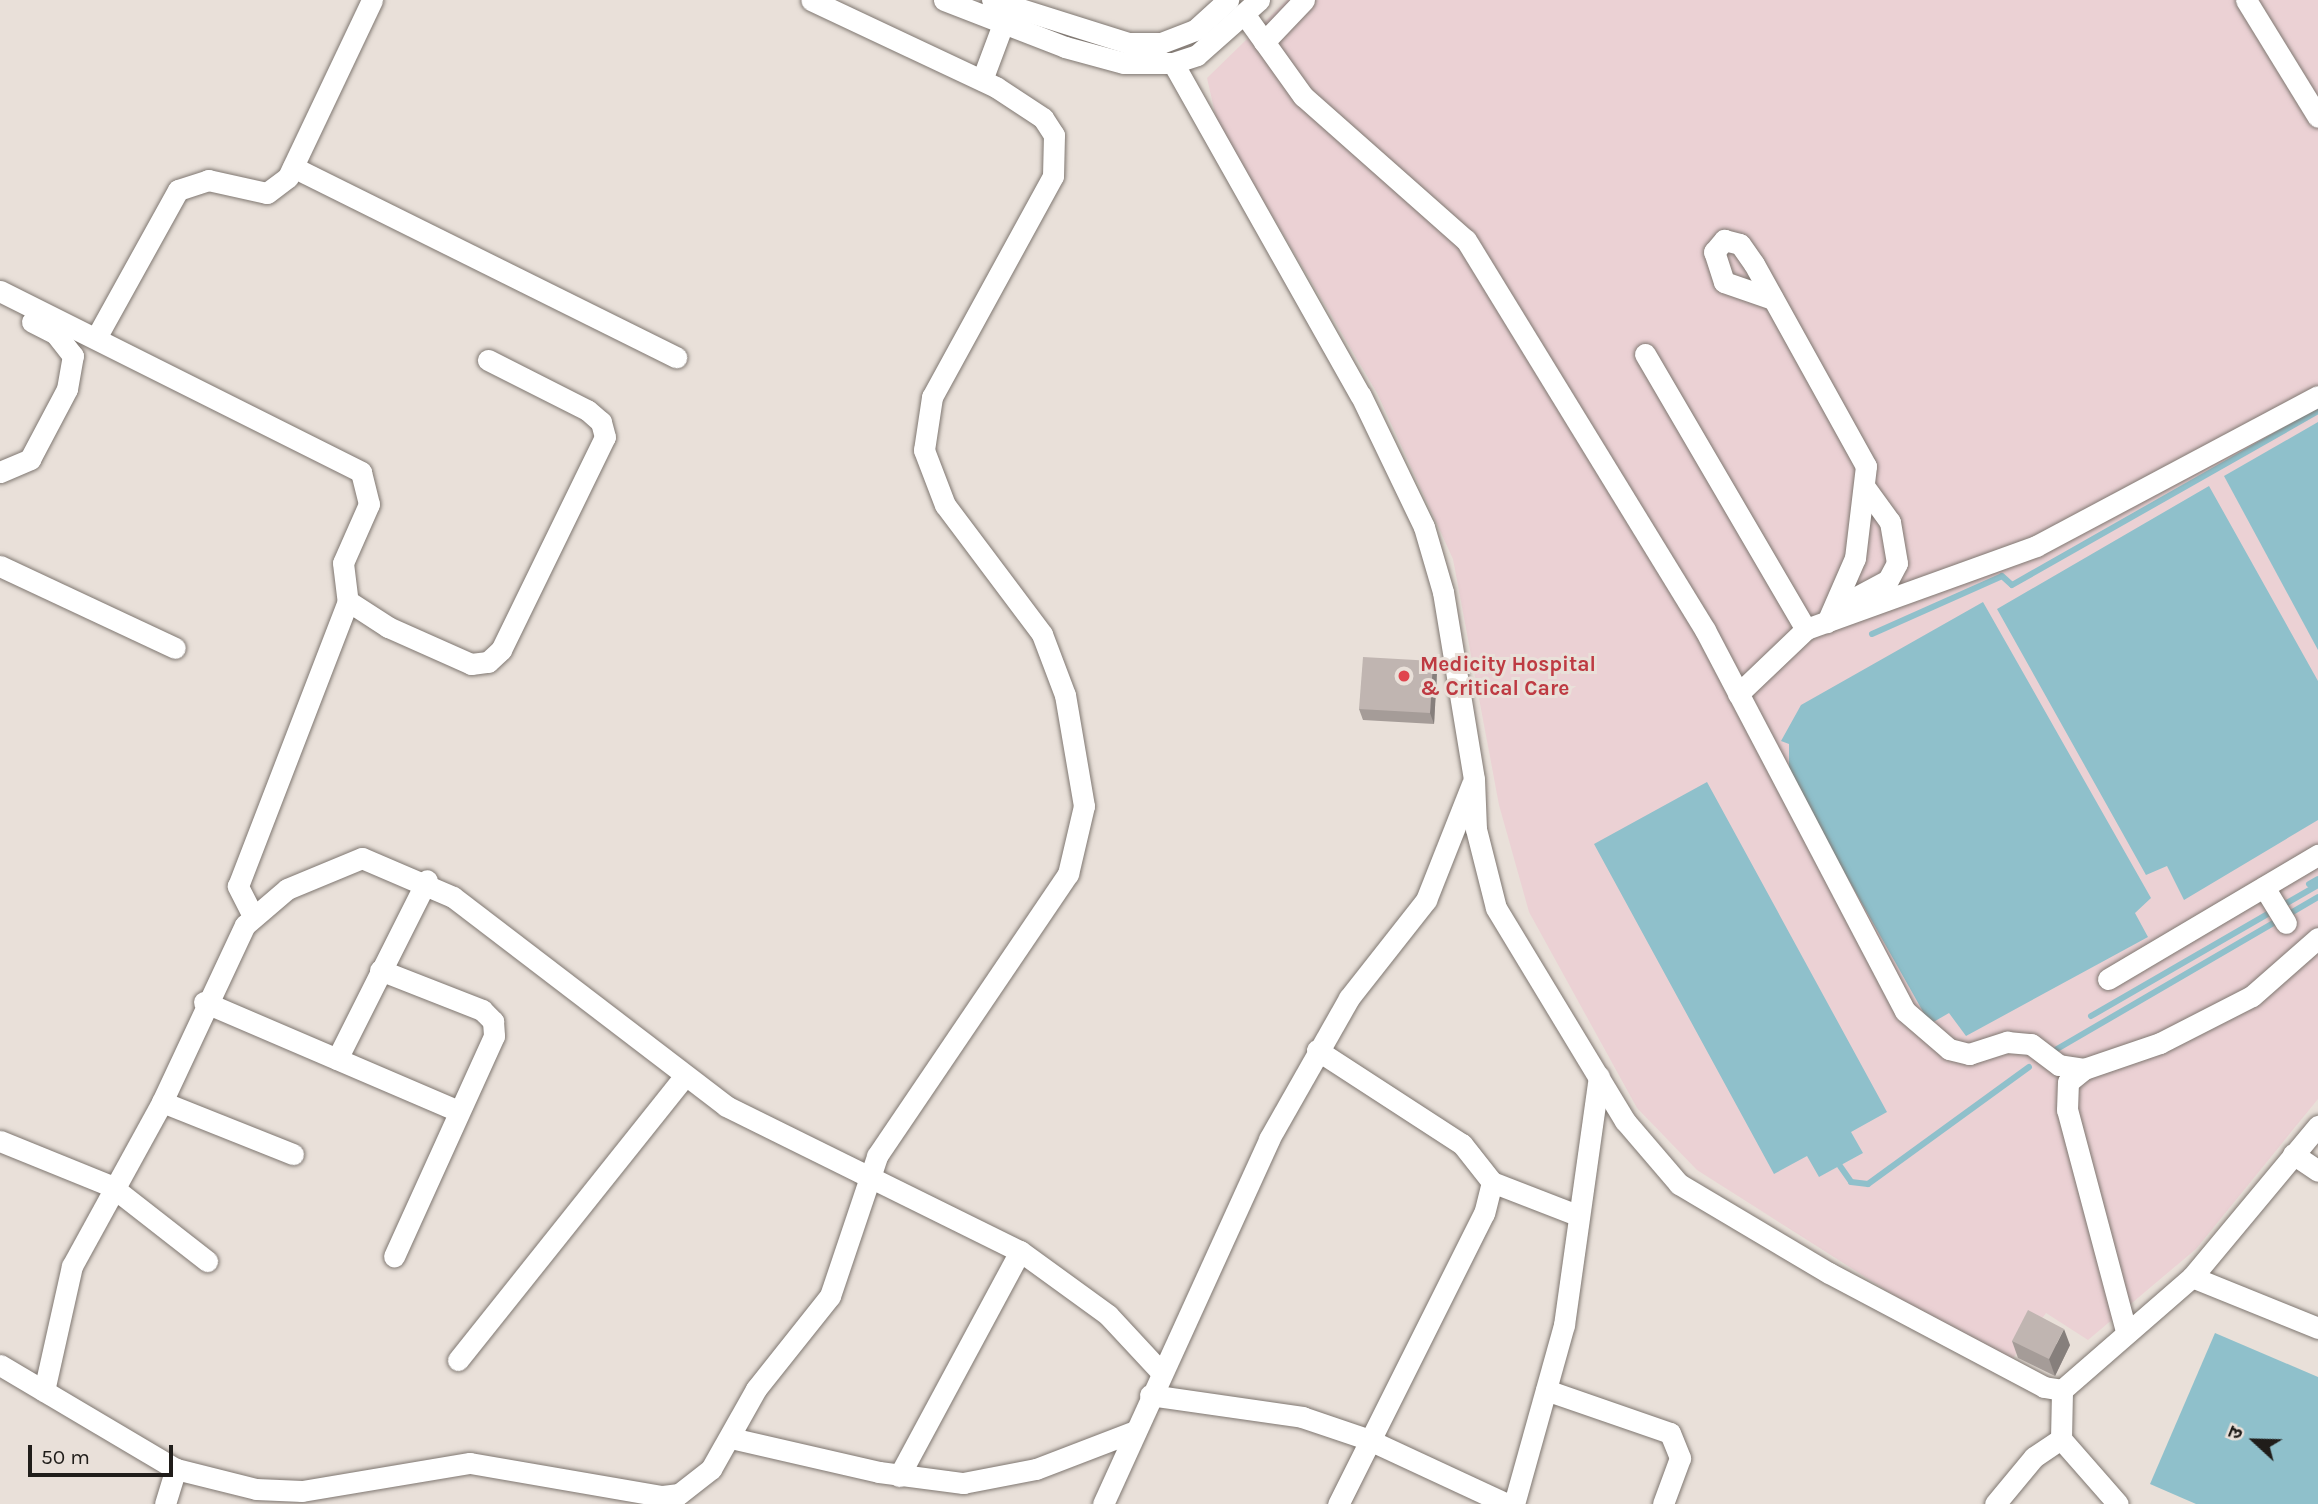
<!DOCTYPE html>
<html>
<head>
<meta charset="utf-8">
<style>
	body { margin:0 }
	#map { position:relative; width:2318px; height:1504px; overflow:hidden; background:#e9e0d9; font-family:Karla,"Noto Sans Devanagari",sans-serif }
	div>[style] { position:absolute }
	[style*='--x'] { left:calc(var(--x)*1px); top:calc(var(--y)*1px); width:calc(var(--w)*1px); rotate:calc(var(--a)*1deg) }
	.industrial>* { inset:0; background:#ebd1d4 }
	.water>* { inset:0; background:#8fc0cb }
	.stream>* { height:6px; margin:-3px; padding:0 3px; transform-origin:3px; border-radius:3px; background:#8fc0cb }
	.roads { filter:drop-shadow(0 0 2px #7f7771) drop-shadow(0 0 2px #7f7771) }
	.minor>* { height:21px; margin:-10.5px; padding:0 10.5px; transform-origin:10.5px; border-radius:10.5px; background:#fff }
	.wall>* { inset:0; background:#a59c98 }
	.shaded-wall>* { inset:0; background:#867f7c }
	.building>* { inset:0; background:#c0b5b1 }
	.dots>* { width:19px; height:19px; translate:-50% -50%; box-sizing:border-box; border:4px solid #e9e0d9; border-radius:50% }
	span { translate:-50% -50%; white-space:nowrap; text-align:center; line-height:1.15; -webkit-text-stroke:6px #e9e0d9; paint-order:stroke }
	.health-label { font-size:21px; color:#be3a42; font-weight:700 }
	.left { translate:0 -50%; text-align:left }
	.north { position:absolute; left:2220px; top:1406px; width:70px; height:70px; -webkit-text-stroke:5px #e9e0d9; paint-order:stroke; rotate:292deg; font-size:19px; font-weight:700; line-height:28px; text-align:center; color:#201d1a }
	.north::after { content:''; display:block; margin:auto; width:24px; height:32px; background:#201d1a; clip-path:polygon(50% 0,100% 100%,50% 72%,0 100%) }
	.scale { position:absolute; left:28px; top:1445px; width:145px; height:32px; box-sizing:border-box; border:4px solid #201d1a; border-top:0; padding-left:9px; font-size:21px; line-height:24px; white-space:nowrap; color:#201d1a; -webkit-text-stroke:5px #e9e0d9; paint-order:stroke }
</style>
</head>
<body>
<div id="map">
	<div class="industrial">
		<i style="clip-path:polygon(1287px 0,2318px 0,2318px 1099px,2196px 1249px,2088px 1340px,2046px 1313px,2011px 1361px,1914px 1308px,1697px 1170px,1637px 1108px,1529px 912px,1499px 805px,1453px 559px,1377px 393px,1217px 122px,1207px 78px)"></i>
	</div>
	<div class="water">
		<i style="clip-path:polygon(2318px 422px,2318px 650px,2224px 476px)"></i>
		<i style="clip-path:polygon(2209px 486px,2318px 681px,2318px 820px,2184px 900px,2167px 866px,2146px 875px,1997px 609px)"></i>
		<i style="clip-path:polygon(1983px 602px,2151px 898px,2135px 913px,2148px 937px,1966px 1036px,1949px 1013px,1930px 1024px,1789px 774px,1789px 744px,1781px 741px,1801px 705px)"></i>
		<i style="clip-path:polygon(1707px 782px,1887px 1112px,1851px 1132px,1863px 1153px,1819px 1177px,1807px 1156px,1774px 1174px,1594px 844px)"></i>
		<i style="clip-path:polygon(2215px 1333px,2318px 1377px,2318px 1504px,2196px 1504px,2150px 1484px)"></i>
	</div>
	<div class="stream">
		<i style="--x:1872;--y:634;--w:142;--a:-24"></i>
		<i style="--x:2002;--y:576;--w:13;--a:42"></i>
		<i style="--x:2012;--y:585;--w:352;--a:-29.6"></i>
		<i style="--x:2309;--y:884;--w:10;--a:-29"></i>
		<i style="--x:2091;--y:1016;--w:262;--a:-30"></i>
		<i style="--x:2057;--y:1049;--w:302;--a:-30.2"></i>
		<i style="--x:1840;--y:1166;--w:19;--a:55"></i>
		<i style="--x:1851;--y:1182;--w:17;--a:7"></i>
		<i style="--x:1868;--y:1184;--w:199;--a:-36"></i>
	</div>
	<div class="roads">
		<div class="minor">
			<i style="--x:944;--y:0;--w:130;--a:21.2"></i>
			<i style="--x:1065;--y:47;--w:61;--a:15.2"></i>
			<i style="--x:1124;--y:63;--w:49;--a:0"></i>
			<i style="--x:1173;--y:63;--w:25;--a:-18"></i>
			<i style="--x:1197;--y:55;--w:83;--a:-41.6"></i>
			<i style="--x:992;--y:0;--w:143;--a:17.5"></i>
			<i style="--x:1128;--y:43;--w:33;--a:0"></i>
			<i style="--x:1161;--y:43;--w:36;--a:-21"></i>
			<i style="--x:1195;--y:30;--w:45;--a:-42.3"></i>
			<i style="--x:2246;--y:0;--w:137;--a:58.4"></i>
			<i style="--x:1245;--y:15;--w:100;--a:54.4"></i>
			<i style="--x:1303;--y:96;--w:217;--a:41.5"></i>
			<i style="--x:1466;--y:240;--w:457;--a:58.5"></i>
			<i style="--x:1705;--y:630;--w:430;--a:62.3"></i>
			<i style="--x:1905;--y:1011;--w:58;--a:40.8"></i>
			<i style="--x:1949;--y:1049;--w:21;--a:14"></i>
			<i style="--x:1969;--y:1054;--w:40;--a:-18"></i>
			<i style="--x:2007;--y:1042;--w:24;--a:5"></i>
			<i style="--x:2031;--y:1044;--w:35;--a:37"></i>
			<i style="--x:2059;--y:1065;--w:25;--a:9"></i>
			<i style="--x:1264;--y:42;--w:58;--a:-46.4"></i>
			<i style="--x:1173;--y:63;--w:382;--a:60.6"></i>
			<i style="--x:1361;--y:396;--w:145;--a:64.3"></i>
			<i style="--x:1424;--y:527;--w:68;--a:73.7"></i>
			<i style="--x:1443;--y:592;--w:190;--a:80.6"></i>
			<i style="--x:1474;--y:779;--w:50;--a:87.7"></i>
			<i style="--x:1476;--y:829;--w:81;--a:75.8"></i>
			<i style="--x:1496;--y:908;--w:249;--a:58.8"></i>
			<i style="--x:1625;--y:1121;--w:83;--a:49.4"></i>
			<i style="--x:1679;--y:1184;--w:174;--a:30.7"></i>
			<i style="--x:1829;--y:1273;--w:243;--a:27.9"></i>
			<i style="--x:2044;--y:1387;--w:18;--a:9"></i>
			<i style="--x:2062;--y:1390;--w:172;--a:-41"></i>
			<i style="--x:2192;--y:1277;--w:197;--a:-50.2"></i>
			<i style="--x:982;--y:80;--w:72;--a:-69.5"></i>
			<i style="--x:293;--y:167;--w:428;--a:26.4"></i>
			<i style="--x:0;--y:291;--w:404;--a:26.6"></i>
			<i style="--x:361;--y:472;--w:33;--a:76"></i>
			<i style="--x:369;--y:504;--w:64;--a:113.8"></i>
			<i style="--x:343;--y:563;--w:38;--a:83"></i>
			<i style="--x:348;--y:601;--w:48;--a:33"></i>
			<i style="--x:388;--y:627;--w:91;--a:24"></i>
			<i style="--x:471;--y:664;--w:17;--a:-7"></i>
			<i style="--x:488;--y:662;--w:18;--a:-43"></i>
			<i style="--x:501;--y:650;--w:237;--a:-64"></i>
			<i style="--x:605;--y:437;--w:16;--a:-105"></i>
			<i style="--x:601;--y:422;--w:18;--a:-139"></i>
			<i style="--x:587;--y:410;--w:111;--a:-153.2"></i>
			<i style="--x:1773;--y:299;--w:52;--a:-160.9"></i>
			<i style="--x:1724;--y:282;--w:32;--a:-108"></i>
			<i style="--x:1714;--y:252;--w:16;--a:-50"></i>
			<i style="--x:1724;--y:240;--w:16;--a:14"></i>
			<i style="--x:1740;--y:244;--w:24;--a:55"></i>
			<i style="--x:1754;--y:264;--w:231;--a:61"></i>
			<i style="--x:1866;--y:466;--w:93;--a:96.8"></i>
			<i style="--x:1855;--y:558;--w:70;--a:113.6"></i>
			<i style="--x:96;--y:338;--w:169;--a:-61"></i>
			<i style="--x:178;--y:190;--w:32;--a:-18"></i>
			<i style="--x:208;--y:180;--w:60;--a:12.4"></i>
			<i style="--x:267;--y:193;--w:26;--a:-37"></i>
			<i style="--x:288;--y:177;--w:196;--a:-64.6"></i>
			<i style="--x:1645;--y:354;--w:319;--a:59.7"></i>
			<i style="--x:0;--y:472;--w:33;--a:-23"></i>
			<i style="--x:30;--y:459;--w:79;--a:-62.1"></i>
			<i style="--x:67;--y:389;--w:34;--a:-80"></i>
			<i style="--x:73;--y:356;--w:28;--a:-128"></i>
			<i style="--x:56;--y:334;--w:27;--a:-153"></i>
			<i style="--x:0;--y:566;--w:193;--a:25.1"></i>
			<i style="--x:1849;--y:601;--w:44;--a:-28.3"></i>
			<i style="--x:1888;--y:580;--w:19;--a:-62"></i>
			<i style="--x:1897;--y:563;--w:42;--a:-99.7"></i>
			<i style="--x:1890;--y:522;--w:44;--a:-125.8"></i>
			<i style="--x:1738;--y:694;--w:94;--a:-43.7"></i>
			<i style="--x:1806;--y:629;--w:245;--a:-19.8"></i>
			<i style="--x:2036;--y:546;--w:319;--a:-28"></i>
			<i style="--x:2264;--y:887;--w:42;--a:58.6"></i>
			<i style="--x:253;--y:916;--w:34;--a:-117"></i>
			<i style="--x:238;--y:886;--w:305;--a:-68.9"></i>
			<i style="--x:380;--y:970;--w:110;--a:21.4"></i>
			<i style="--x:482;--y:1010;--w:16;--a:45"></i>
			<i style="--x:493;--y:1021;--w:15;--a:86"></i>
			<i style="--x:494;--y:1036;--w:242;--a:114.4"></i>
			<i style="--x:2108;--y:979;--w:244;--a:-30.6"></i>
			<i style="--x:204;--y:1002;--w:276;--a:23.2"></i>
			<i style="--x:1317;--y:1050;--w:173;--a:33"></i>
			<i style="--x:1462;--y:1144;--w:48;--a:51.7"></i>
			<i style="--x:1492;--y:1182;--w:32;--a:104"></i>
			<i style="--x:1484;--y:1213;--w:326;--a:116.6"></i>
			<i style="--x:337;--y:1059;--w:200;--a:-63.3"></i>
			<i style="--x:162;--y:1102;--w:141;--a:21.7"></i>
			<i style="--x:0;--y:1141;--w:120;--a:22.1"></i>
			<i style="--x:111;--y:1186;--w:122;--a:38"></i>
			<i style="--x:2293;--y:1154;--w:30;--a:34"></i>
			<i style="--x:1492;--y:1182;--w:91;--a:21.2"></i>
			<i style="--x:2192;--y:1277;--w:136;--a:22"></i>
			<i style="--x:2126;--y:1331;--w:229;--a:-104.9"></i>
			<i style="--x:2067;--y:1110;--w:28;--a:-88"></i>
			<i style="--x:2068;--y:1082;--w:21;--a:-39"></i>
			<i style="--x:2084;--y:1069;--w:80;--a:-18.9"></i>
			<i style="--x:2160;--y:1043;--w:103;--a:-27.1"></i>
			<i style="--x:2252;--y:996;--w:88;--a:-41.3"></i>
			<i style="--x:458;--y:1360;--w:361;--a:-51.4"></i>
			<i style="--x:0;--y:1365;--w:204;--a:30.6"></i>
			<i style="--x:176;--y:1469;--w:82;--a:14"></i>
			<i style="--x:256;--y:1489;--w:46;--a:2.5"></i>
			<i style="--x:302;--y:1491;--w:170;--a:-9.5"></i>
			<i style="--x:470;--y:1463;--w:195;--a:9.8"></i>
			<i style="--x:662;--y:1496;--w:17;--a:-7"></i>
			<i style="--x:679;--y:1494;--w:41;--a:-38"></i>
			<i style="--x:711;--y:1469;--w:92;--a:-60.6"></i>
			<i style="--x:756;--y:1389;--w:119;--a:-51.5"></i>
			<i style="--x:830;--y:1296;--w:148;--a:-71.4"></i>
			<i style="--x:877;--y:1156;--w:341;--a:-55.9"></i>
			<i style="--x:1068;--y:874;--w:70;--a:-76.8"></i>
			<i style="--x:1084;--y:806;--w:113;--a:-99.7"></i>
			<i style="--x:1065;--y:695;--w:65;--a:-110.7"></i>
			<i style="--x:1042;--y:634;--w:161;--a:-126.9"></i>
			<i style="--x:945;--y:505;--w:59;--a:-110.9"></i>
			<i style="--x:924;--y:450;--w:54;--a:-81.4"></i>
			<i style="--x:932;--y:397;--w:252;--a:-61.3"></i>
			<i style="--x:1053;--y:176;--w:41;--a:-88.6"></i>
			<i style="--x:1054;--y:135;--w:20;--a:-123"></i>
			<i style="--x:1043;--y:118;--w:56;--a:-146.6"></i>
			<i style="--x:996;--y:87;--w:204;--a:-154.8"></i>
			<i style="--x:1546;--y:1390;--w:131;--a:19.1"></i>
			<i style="--x:1670;--y:1433;--w:27;--a:68"></i>
			<i style="--x:1680;--y:1458;--w:49;--a:110.3"></i>
			<i style="--x:44;--y:1391;--w:128;--a:-77.4"></i>
			<i style="--x:72;--y:1266;--w:187;--a:-61.2"></i>
			<i style="--x:162;--y:1102;--w:195;--a:-64.9"></i>
			<i style="--x:245;--y:925;--w:55;--a:-40.6"></i>
			<i style="--x:287;--y:889;--w:81;--a:-22.5"></i>
			<i style="--x:362;--y:858;--w:99;--a:23.2"></i>
			<i style="--x:453;--y:897;--w:344;--a:37.4"></i>
			<i style="--x:726;--y:1106;--w:328;--a:26.3"></i>
			<i style="--x:1020;--y:1251;--w:109;--a:36"></i>
			<i style="--x:1108;--y:1315;--w:78;--a:47.1"></i>
			<i style="--x:1150;--y:1395;--w:154;--a:8.2"></i>
			<i style="--x:1302;--y:1417;--w:69;--a:18.7"></i>
			<i style="--x:1367;--y:1439;--w:154;--a:24.9"></i>
			<i style="--x:731;--y:1438;--w:152;--a:12.9"></i>
			<i style="--x:879;--y:1472;--w:85;--a:7.5"></i>
			<i style="--x:963;--y:1483;--w:74;--a:-10.9"></i>
			<i style="--x:1036;--y:1469;--w:106;--a:-21"></i>
			<i style="--x:2061;--y:1439;--w:86;--a:48.8"></i>
			<i style="--x:899;--y:1476;--w:255;--a:-61.7"></i>
			<i style="--x:165;--y:1504;--w:37;--a:-73"></i>
			<i style="--x:1103;--y:1504;--w:401;--a:-65.5"></i>
			<i style="--x:1269;--y:1139;--w:162;--a:-60.4"></i>
			<i style="--x:1349;--y:998;--w:125;--a:-51.8"></i>
			<i style="--x:1426;--y:900;--w:125;--a:-68.4"></i>
			<i style="--x:1514;--y:1504;--w:186;--a:-74.4"></i>
			<i style="--x:1564;--y:1325;--w:251;--a:-82"></i>
			<i style="--x:1995;--y:1504;--w:61;--a:-50.3"></i>
			<i style="--x:2034;--y:1457;--w:32;--a:-34"></i>
			<i style="--x:2061;--y:1439;--w:49;--a:-88.8"></i>
		</div>
	</div>
	<div class="wall">
		<i style="clip-path:polygon(1433px 661px,1437px 672px,1434px 724px,1363px 720px,1359px 709px)"></i>
		<i style="clip-path:polygon(2012px 1341px,2070px 1345px,2055px 1376px,2018px 1358px)"></i>
	</div>
	<div class="shaded-wall">
		<i style="clip-path:polygon(1433px 661px,1437px 672px,1434px 724px,1430px 713px)"></i>
		<i style="clip-path:polygon(2064px 1329px,2070px 1345px,2055px 1376px,2049px 1359px)"></i>
	</div>
	<div class="building">
		<i style="clip-path:polygon(1363px 657px,1433px 661px,1430px 713px,1359px 709px)"></i>
		<i style="clip-path:polygon(2028px 1310px,2064px 1329px,2049px 1359px,2012px 1341px)"></i>
	</div>
	<div class="dots">
		<i style="left:1404px;top:676px;background:#e0444e"></i>
	</div>
	<div class="health-label">
		<span class="left" style="left:1420px;top:676px">Medicity Hospital<br>&amp; Critical Care</span>
	</div>
	<div class="north">उ</div>
	<div class="scale">50 m</div>
</div>
</body>
</html>
